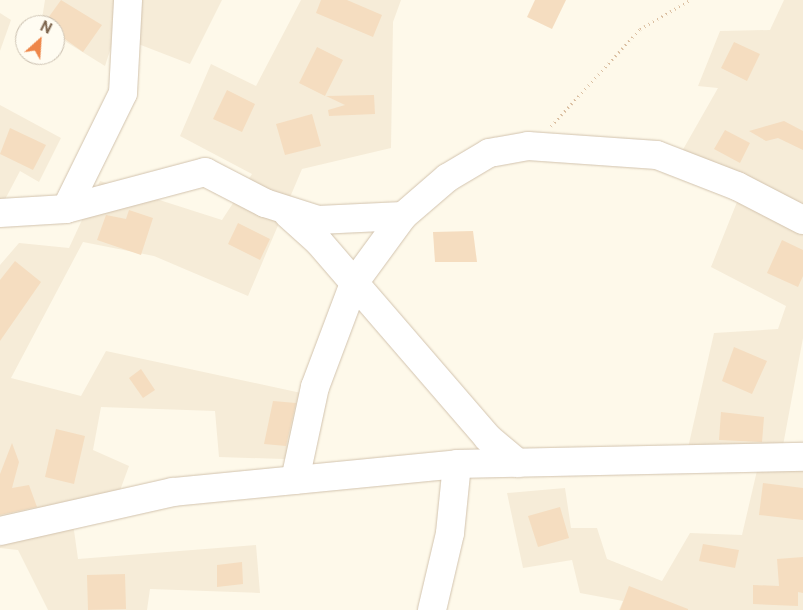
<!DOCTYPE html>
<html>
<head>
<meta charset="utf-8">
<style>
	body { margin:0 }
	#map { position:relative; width:803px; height:610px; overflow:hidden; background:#fef9ea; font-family:"Public Sans",sans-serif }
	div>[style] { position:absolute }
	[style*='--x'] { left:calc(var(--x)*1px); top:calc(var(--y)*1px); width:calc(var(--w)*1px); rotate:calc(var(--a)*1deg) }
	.residential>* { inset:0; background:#f6ecd8 }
	.building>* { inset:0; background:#f5ddc0 }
	.path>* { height:3px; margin-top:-1.5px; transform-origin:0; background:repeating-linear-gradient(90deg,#dbc0a2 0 1px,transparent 0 5px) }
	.roads { filter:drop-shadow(0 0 1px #d2c3ae) drop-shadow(0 0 1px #d2c3ae) }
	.minor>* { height:28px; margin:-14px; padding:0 14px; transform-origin:14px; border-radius:14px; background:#fff }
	span { translate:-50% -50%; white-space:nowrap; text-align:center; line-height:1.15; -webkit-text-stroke:4px #fffcf2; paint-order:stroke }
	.north { position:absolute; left:15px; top:15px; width:50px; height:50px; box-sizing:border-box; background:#fffcf2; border:1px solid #cabfaf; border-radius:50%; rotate:26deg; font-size:14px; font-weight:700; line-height:20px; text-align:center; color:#7b634b }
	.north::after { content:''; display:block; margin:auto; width:18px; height:22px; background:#ee8649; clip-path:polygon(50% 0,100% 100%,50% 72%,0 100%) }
</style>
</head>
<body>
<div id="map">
	<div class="residential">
		<i style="clip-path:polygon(45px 0,222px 0,190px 64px,115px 35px,105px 66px,55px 35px,55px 25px,41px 25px)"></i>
		<i style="clip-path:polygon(301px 0,401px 0,393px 22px,391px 148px,302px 169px,248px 296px,154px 256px,83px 242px,11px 378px,81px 396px,106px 351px,315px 396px,313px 460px,219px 457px,215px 411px,101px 407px,93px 450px,129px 466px,115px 504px,71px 509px,78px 559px,256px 545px,260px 593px,150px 589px,147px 610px,48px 610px,18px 550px,0 548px,0 265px,19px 243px,69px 248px,100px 181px,222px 220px,252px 174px,180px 136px,211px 64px,256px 86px)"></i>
		<i style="clip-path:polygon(784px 0,803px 0,803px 338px,779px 467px,803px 464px,803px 610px,619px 610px,623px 601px,580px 593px,572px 560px,523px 568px,507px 493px,565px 488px,571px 528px,597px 528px,607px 559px,662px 581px,690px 533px,742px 535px,759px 462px,688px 448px,714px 333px,778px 329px,786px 306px,711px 267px,739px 197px,677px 160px,718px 88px,698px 86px,720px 31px,770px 30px)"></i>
		<i style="clip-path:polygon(0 13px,11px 20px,0 51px)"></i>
		<i style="clip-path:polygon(0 105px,61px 138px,39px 182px,20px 171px,0 209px)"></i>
	</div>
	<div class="building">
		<i style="clip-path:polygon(61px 0,102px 25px,83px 52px,55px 32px,55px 25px,43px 25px)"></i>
		<i style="clip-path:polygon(321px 0,347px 0,382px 15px,373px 37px,316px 13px)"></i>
		<i style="clip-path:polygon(535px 0,566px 0,552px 29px,527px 17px)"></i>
		<i style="clip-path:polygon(734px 42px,760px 54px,747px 81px,721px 68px)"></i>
		<i style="clip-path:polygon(317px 47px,343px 60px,325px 96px,299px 83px)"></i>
		<i style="clip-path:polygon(227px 90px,255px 104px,242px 132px,213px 119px)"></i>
		<i style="clip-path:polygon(374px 95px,375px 114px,329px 116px,328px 110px,345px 105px,326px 96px)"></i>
		<i style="clip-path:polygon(312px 114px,321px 146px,285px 155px,276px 124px)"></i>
		<i style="clip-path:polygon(784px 121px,803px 131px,803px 150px,778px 138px,766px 141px,749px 131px)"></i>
		<i style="clip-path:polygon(10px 128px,46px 145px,33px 170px,0 154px)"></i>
		<i style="clip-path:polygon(725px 130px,750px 143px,740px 163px,714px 149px)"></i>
		<i style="clip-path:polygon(129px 210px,153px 218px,141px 255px,97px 240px,106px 215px,126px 219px)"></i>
		<i style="clip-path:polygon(238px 223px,270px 239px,260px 260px,228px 244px)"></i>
		<i style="clip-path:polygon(473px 231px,477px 262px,435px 262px,433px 232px)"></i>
		<i style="clip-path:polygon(782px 240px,803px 250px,803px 276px,798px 287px,767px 273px)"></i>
		<i style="clip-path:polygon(15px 261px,41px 282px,0 341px,0 280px)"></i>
		<i style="clip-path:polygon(734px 347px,767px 361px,752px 394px,722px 381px)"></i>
		<i style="clip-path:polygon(141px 369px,155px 390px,143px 398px,129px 378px)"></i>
		<i style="clip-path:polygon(273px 401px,296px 403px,286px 446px,264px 444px)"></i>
		<i style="clip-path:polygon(721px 412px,764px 417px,762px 442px,719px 440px)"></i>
		<i style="clip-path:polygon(56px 429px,85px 436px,74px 484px,45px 477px)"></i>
		<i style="clip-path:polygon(12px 443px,19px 462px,12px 488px,29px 485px,37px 507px,0 515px,0 474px)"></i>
		<i style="clip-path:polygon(763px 483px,803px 488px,803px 520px,759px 515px)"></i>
		<i style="clip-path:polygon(560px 507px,569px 538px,538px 547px,528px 516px)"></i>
		<i style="clip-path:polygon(703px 544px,739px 550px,735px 568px,699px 561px)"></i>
		<i style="clip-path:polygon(803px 557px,803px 593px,798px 592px,798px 606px,753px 604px,753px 585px,779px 586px,777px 559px)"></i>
		<i style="clip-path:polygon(242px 562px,243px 584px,217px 587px,217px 565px)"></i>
		<i style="clip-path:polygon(125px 574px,126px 609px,88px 610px,87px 575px)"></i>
		<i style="clip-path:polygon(629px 586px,688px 609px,688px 610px,620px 610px)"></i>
	</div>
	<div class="path">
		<i style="--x:551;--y:126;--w:132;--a:-47.5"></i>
		<i style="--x:640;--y:29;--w:58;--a:-30.1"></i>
	</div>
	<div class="roads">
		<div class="minor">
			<i style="--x:66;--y:209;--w:129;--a:-63.8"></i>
			<i style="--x:123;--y:93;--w:93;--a:-86.9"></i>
			<i style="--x:0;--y:213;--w:66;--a:-3.5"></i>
			<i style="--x:66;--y:209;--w:144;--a:-14.9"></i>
			<i style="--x:205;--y:172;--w:68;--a:27.3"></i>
			<i style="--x:265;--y:203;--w:56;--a:17.8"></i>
			<i style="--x:318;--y:220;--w:85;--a:-2.7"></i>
			<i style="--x:403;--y:216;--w:58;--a:-40.8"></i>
			<i style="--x:447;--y:178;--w:49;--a:-30.8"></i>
			<i style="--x:489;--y:153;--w:40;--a:-10"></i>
			<i style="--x:528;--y:146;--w:129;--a:4"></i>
			<i style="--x:657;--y:155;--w:86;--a:21.2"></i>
			<i style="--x:737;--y:186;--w:74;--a:27.3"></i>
			<i style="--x:288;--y:214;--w:42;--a:42.1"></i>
			<i style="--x:319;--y:242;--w:259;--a:49.2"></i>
			<i style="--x:488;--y:438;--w:39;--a:40"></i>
			<i style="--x:295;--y:480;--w:95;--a:-77.9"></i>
			<i style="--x:315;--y:387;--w:111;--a:-69.4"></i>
			<i style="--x:354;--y:283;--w:83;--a:-53.8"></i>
			<i style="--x:0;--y:531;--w:177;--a:-12.7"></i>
			<i style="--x:173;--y:492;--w:285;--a:-5.6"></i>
			<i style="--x:457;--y:464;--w:346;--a:-1.2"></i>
			<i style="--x:432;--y:610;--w:79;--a:-76.8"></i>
			<i style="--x:450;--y:533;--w:69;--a:-84.2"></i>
		</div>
	</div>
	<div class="north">N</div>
</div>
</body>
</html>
